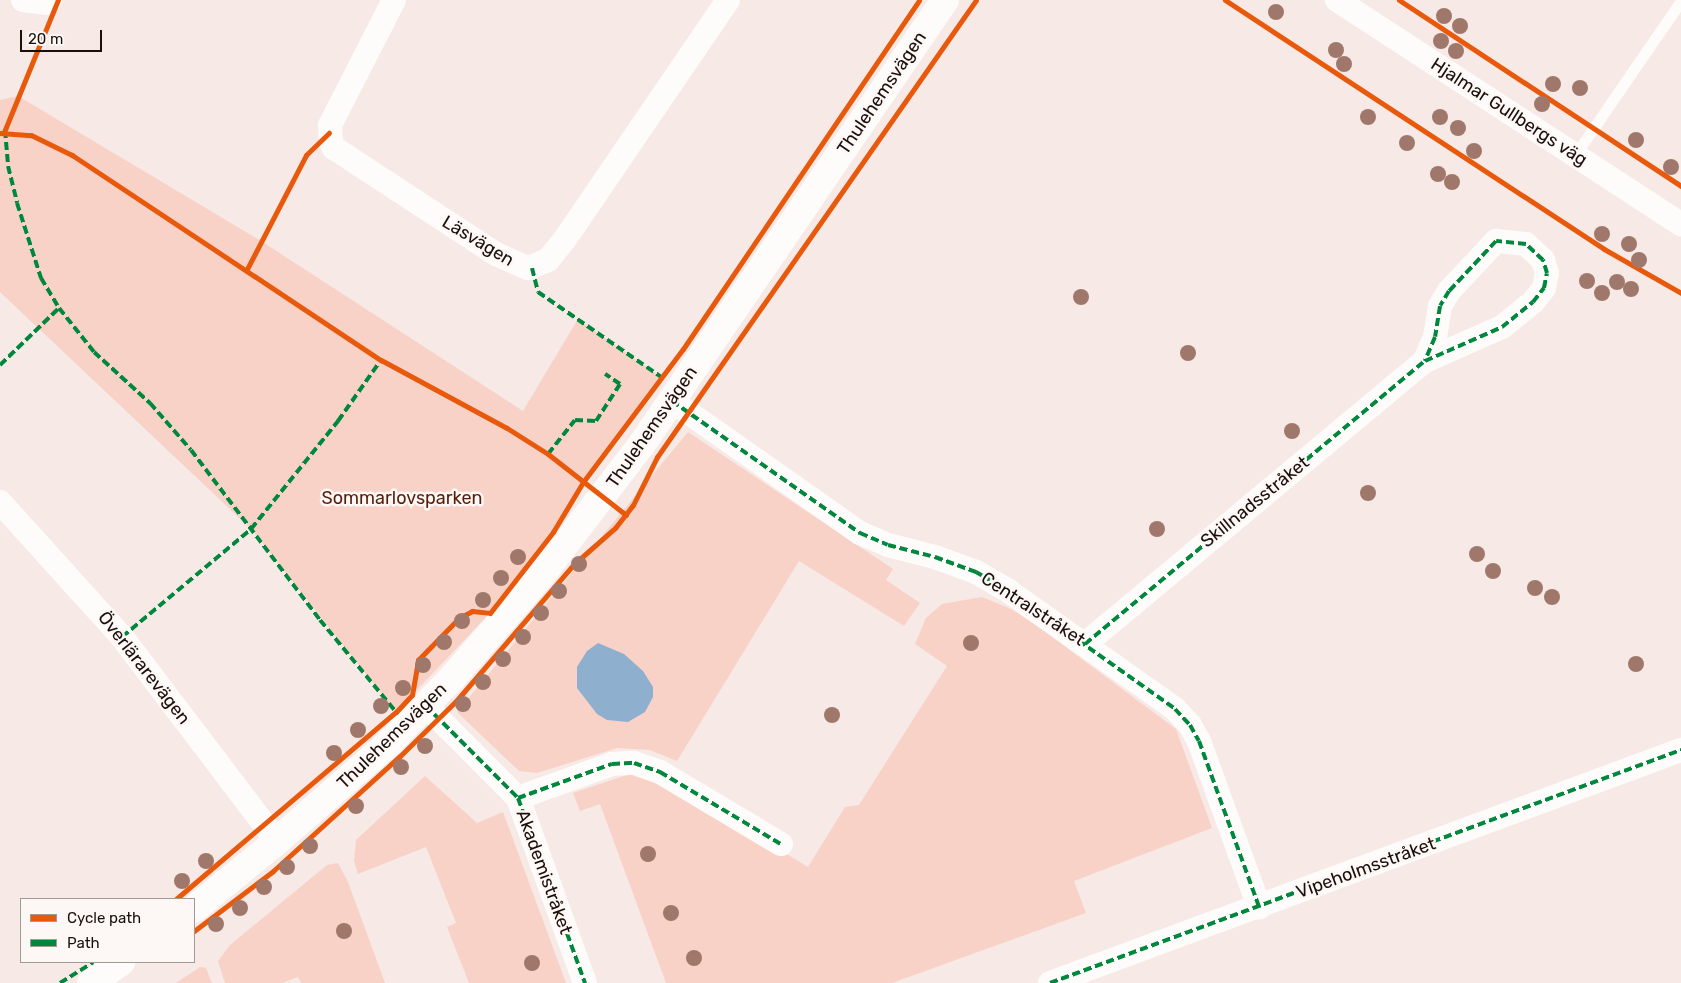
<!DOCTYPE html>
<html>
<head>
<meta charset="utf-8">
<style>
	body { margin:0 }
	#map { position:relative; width:1681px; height:983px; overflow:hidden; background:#f7e9e5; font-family:Rubik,sans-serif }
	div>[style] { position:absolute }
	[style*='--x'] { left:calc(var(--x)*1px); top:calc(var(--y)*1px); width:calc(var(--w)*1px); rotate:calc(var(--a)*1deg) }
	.green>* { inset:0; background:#f8d2c7 }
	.water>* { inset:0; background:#8fafce }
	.service>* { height:11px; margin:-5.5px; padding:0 5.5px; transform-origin:5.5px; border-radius:5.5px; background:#fefcfb }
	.minor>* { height:24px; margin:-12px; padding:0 12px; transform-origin:12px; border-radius:12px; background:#fefcfb }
	.tertiary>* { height:28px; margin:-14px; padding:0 14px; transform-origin:14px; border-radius:14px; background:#fefcfb }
	.quiet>* { height:4px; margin-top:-2px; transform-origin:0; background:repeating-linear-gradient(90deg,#00873e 0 8px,transparent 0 12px) }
	.cycleway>* { height:5px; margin:-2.5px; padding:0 2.5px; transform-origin:2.5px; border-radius:2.5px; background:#e8590c }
	.trees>* { width:16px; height:16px; margin:-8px; border-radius:50%; background:#a0786b }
	span { translate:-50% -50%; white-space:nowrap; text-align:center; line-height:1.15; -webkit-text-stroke:5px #fdf7f5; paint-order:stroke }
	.street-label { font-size:18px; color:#190f0b }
	.park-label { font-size:18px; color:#591c08 }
	.legend { position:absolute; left:20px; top:898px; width:175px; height:65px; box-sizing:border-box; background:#fdf7f5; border:1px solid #a29a97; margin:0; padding:6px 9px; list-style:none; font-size:15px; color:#190f0b }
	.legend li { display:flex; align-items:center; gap:10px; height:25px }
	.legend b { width:25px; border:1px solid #a29a97 }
	.scale { position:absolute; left:20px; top:30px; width:82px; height:22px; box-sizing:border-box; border:2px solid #190f0b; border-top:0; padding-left:6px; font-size:15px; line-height:18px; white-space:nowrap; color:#190f0b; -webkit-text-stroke:4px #fdf7f5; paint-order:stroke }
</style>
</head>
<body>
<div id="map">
	<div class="green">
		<i style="clip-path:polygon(18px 96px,261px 241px,523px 411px,578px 319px,661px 377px,583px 482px,553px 532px,490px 613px,396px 712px,251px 529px,0 292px,0 100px)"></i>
		<i style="clip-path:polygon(688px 432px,893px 569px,886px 580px,920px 603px,904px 626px,799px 561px,677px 761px,650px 750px,617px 748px,537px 773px,519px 771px,457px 712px)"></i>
		<i style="clip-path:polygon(982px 597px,1011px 609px,1040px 628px,1176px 729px,1212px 828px,1074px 881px,1086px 913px,892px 983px,666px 983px,600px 804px,580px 811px,573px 793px,630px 774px,665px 780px,808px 867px,845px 807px,859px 805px,947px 666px,915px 644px,926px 618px,942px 604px)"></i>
		<i style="clip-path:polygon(425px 776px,477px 823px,503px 812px,566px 983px,469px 983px,447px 927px,456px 923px,426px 847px,358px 874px,354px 861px,356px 840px)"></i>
		<i style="clip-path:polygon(338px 863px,348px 882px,385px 983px,301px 983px,298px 977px,282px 983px,225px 983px,218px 961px,230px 945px,327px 865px)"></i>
		<i style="clip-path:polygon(200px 967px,206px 968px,212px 983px,176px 983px)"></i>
	</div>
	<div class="water">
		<i style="clip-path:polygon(598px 643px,624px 654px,643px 671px,653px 687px,653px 697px,645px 712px,628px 722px,607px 720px,597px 714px,577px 688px,577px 667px,587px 651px)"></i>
	</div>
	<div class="service">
		<i style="--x:1575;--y:155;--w:187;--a:-55.5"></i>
	</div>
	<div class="minor">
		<i style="--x:23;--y:0;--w:23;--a:7"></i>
		<i style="--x:46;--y:3;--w:5;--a:-37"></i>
		<i style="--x:394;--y:0;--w:140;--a:117.1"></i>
		<i style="--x:330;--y:125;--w:17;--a:87"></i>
		<i style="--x:331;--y:142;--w:7;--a:63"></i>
		<i style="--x:334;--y:148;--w:194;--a:33.2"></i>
		<i style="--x:496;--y:254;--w:35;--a:24"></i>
		<i style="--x:528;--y:268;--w:22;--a:-22"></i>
		<i style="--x:548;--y:260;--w:27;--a:-51"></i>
		<i style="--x:565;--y:239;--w:289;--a:-55.7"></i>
		<i style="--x:1337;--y:0;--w:411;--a:33.1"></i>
		<i style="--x:672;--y:401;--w:230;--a:35.1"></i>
		<i style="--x:860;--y:533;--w:30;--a:23"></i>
		<i style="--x:888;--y:545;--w:49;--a:14.3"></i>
		<i style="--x:935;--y:557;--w:44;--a:20.1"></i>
		<i style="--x:976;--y:572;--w:39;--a:30"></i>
		<i style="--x:1010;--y:592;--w:202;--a:35.3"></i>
		<i style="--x:1175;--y:709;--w:22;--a:47"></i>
		<i style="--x:1190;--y:725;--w:18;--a:61"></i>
		<i style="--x:1199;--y:741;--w:177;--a:70.1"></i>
		<i style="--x:0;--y:502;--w:182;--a:47.9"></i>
		<i style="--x:122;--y:637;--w:256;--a:52.8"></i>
		<i style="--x:1085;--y:644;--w:442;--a:-39.8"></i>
		<i style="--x:1425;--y:361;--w:84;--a:-23.8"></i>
		<i style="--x:1502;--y:327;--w:40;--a:-39"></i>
		<i style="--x:1533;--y:302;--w:18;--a:-52"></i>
		<i style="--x:1544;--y:288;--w:15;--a:-79"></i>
		<i style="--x:1547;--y:273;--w:14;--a:-107"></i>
		<i style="--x:1543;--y:260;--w:23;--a:-137"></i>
		<i style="--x:1526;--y:244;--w:30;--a:-174"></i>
		<i style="--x:1496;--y:241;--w:69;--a:133.2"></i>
		<i style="--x:1449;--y:291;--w:17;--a:121"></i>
		<i style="--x:1440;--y:306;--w:31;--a:99"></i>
		<i style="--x:1435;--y:337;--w:26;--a:113"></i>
		<i style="--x:426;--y:706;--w:130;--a:45"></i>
		<i style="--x:518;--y:798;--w:197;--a:70.1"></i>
		<i style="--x:518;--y:798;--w:100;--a:-19.9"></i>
		<i style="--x:612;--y:764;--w:22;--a:-3"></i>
		<i style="--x:634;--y:763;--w:28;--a:19"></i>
		<i style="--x:660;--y:772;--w:141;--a:30.8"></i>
		<i style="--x:1050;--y:983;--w:673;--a:-20.27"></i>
	</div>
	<div class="tertiary">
		<i style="--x:194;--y:909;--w:107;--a:-39.3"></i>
		<i style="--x:277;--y:841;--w:147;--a:-41.1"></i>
		<i style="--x:388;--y:744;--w:93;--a:-45.9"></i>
		<i style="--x:453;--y:677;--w:138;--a:-49.1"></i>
		<i style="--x:543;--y:573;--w:163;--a:-52.5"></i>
		<i style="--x:642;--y:444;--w:538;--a:-55.69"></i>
		<i style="--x:91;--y:983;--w:37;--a:-35"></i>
	</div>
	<div class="quiet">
		<i style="--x:5;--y:130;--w:36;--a:85"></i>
		<i style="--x:8;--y:166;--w:38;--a:76"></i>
		<i style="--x:17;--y:203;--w:79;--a:72.3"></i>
		<i style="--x:41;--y:278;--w:35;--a:59"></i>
		<i style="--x:59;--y:308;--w:56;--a:51.5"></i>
		<i style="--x:94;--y:352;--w:76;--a:42.3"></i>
		<i style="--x:150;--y:403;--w:62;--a:48.9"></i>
		<i style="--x:191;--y:450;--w:213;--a:52.8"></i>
		<i style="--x:320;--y:620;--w:119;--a:50.4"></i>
		<i style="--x:532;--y:268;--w:25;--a:76"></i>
		<i style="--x:538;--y:292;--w:150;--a:34.6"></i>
		<i style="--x:0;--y:365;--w:82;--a:-44"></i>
		<i style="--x:672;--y:401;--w:230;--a:35.1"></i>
		<i style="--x:860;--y:533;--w:30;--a:23"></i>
		<i style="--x:888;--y:545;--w:49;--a:14.3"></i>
		<i style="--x:935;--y:557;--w:44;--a:20.1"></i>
		<i style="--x:976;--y:572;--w:39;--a:30"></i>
		<i style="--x:1010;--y:592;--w:202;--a:35.3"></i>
		<i style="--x:1175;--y:709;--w:22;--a:47"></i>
		<i style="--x:1190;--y:725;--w:18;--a:61"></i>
		<i style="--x:1199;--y:741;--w:177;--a:70.1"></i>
		<i style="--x:548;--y:454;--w:43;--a:-51.5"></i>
		<i style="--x:575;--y:420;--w:21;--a:3"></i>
		<i style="--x:596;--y:421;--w:44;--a:-57"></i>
		<i style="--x:620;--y:384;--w:18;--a:-146"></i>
		<i style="--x:122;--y:637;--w:168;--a:-39.9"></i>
		<i style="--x:251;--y:529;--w:139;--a:-51.1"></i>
		<i style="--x:338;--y:421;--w:75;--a:-54.8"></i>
		<i style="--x:1085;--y:644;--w:442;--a:-39.8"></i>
		<i style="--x:1425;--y:361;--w:84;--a:-23.8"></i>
		<i style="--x:1502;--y:327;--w:40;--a:-39"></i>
		<i style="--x:1533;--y:302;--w:18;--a:-52"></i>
		<i style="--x:1544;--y:288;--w:15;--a:-79"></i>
		<i style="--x:1547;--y:273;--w:14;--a:-107"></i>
		<i style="--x:1543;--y:260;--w:23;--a:-137"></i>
		<i style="--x:1526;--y:244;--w:30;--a:-174"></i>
		<i style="--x:1496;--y:241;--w:69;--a:133.2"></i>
		<i style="--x:1449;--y:291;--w:17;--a:121"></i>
		<i style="--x:1440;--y:306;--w:31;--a:99"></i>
		<i style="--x:1435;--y:337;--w:26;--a:113"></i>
		<i style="--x:426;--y:706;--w:130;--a:45"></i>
		<i style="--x:518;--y:798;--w:197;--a:70.1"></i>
		<i style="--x:518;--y:798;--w:100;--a:-19.9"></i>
		<i style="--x:612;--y:764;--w:22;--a:-3"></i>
		<i style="--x:634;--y:763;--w:28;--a:19"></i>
		<i style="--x:660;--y:772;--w:141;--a:30.8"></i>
		<i style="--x:60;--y:983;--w:39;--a:-32"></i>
		<i style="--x:1050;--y:983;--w:673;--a:-20.27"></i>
	</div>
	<div class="cycleway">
		<i style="--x:1225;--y:0;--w:453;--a:33.3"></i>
		<i style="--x:1604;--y:249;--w:89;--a:29.7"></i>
		<i style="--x:1399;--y:0;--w:338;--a:33.4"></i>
		<i style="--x:4;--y:132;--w:143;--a:-67.8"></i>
		<i style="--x:0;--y:133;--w:31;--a:4"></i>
		<i style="--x:31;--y:135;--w:46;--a:26"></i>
		<i style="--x:72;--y:155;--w:371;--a:33.6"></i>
		<i style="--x:381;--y:360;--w:143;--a:28.4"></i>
		<i style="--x:507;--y:428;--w:49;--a:32.4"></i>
		<i style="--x:548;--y:454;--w:99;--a:38"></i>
		<i style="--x:247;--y:269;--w:128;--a:-62.6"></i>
		<i style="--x:306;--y:155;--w:32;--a:-44"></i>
		<i style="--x:176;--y:899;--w:289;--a:-40.4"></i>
		<i style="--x:396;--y:712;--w:23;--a:-47"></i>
		<i style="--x:412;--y:695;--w:36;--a:-80"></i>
		<i style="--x:418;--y:660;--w:59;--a:-45.7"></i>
		<i style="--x:459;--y:618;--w:15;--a:-28"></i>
		<i style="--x:472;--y:611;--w:18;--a:6"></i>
		<i style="--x:490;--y:613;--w:103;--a:-52.1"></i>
		<i style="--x:553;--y:532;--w:58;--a:-59"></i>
		<i style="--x:583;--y:482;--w:166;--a:-53.1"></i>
		<i style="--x:683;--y:349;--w:421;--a:-55.9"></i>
		<i style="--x:194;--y:931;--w:99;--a:-37.2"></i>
		<i style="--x:273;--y:871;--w:171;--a:-42.2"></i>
		<i style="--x:400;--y:756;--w:78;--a:-44.5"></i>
		<i style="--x:456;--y:701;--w:181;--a:-49.3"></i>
		<i style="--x:574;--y:564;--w:55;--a:-41.3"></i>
		<i style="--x:615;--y:528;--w:29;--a:-52"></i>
		<i style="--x:633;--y:505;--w:54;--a:-63.4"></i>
		<i style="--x:657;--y:457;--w:557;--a:-55.08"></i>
	</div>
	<div class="trees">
		<i style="left:1276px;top:12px"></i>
		<i style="left:1444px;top:16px"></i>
		<i style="left:1460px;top:26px"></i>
		<i style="left:1441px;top:41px"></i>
		<i style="left:1336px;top:50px"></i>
		<i style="left:1456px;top:51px"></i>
		<i style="left:1344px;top:64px"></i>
		<i style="left:1553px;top:84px"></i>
		<i style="left:1580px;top:88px"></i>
		<i style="left:1542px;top:104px"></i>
		<i style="left:1368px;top:117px"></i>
		<i style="left:1440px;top:117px"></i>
		<i style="left:1458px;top:128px"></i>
		<i style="left:1636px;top:140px"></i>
		<i style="left:1407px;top:143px"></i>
		<i style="left:1474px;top:151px"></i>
		<i style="left:1671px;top:167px"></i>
		<i style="left:1438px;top:174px"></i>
		<i style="left:1452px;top:182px"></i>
		<i style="left:1602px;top:234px"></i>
		<i style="left:1629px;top:244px"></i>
		<i style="left:1639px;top:260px"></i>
		<i style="left:1587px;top:281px"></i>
		<i style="left:1617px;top:282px"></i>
		<i style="left:1631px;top:289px"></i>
		<i style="left:1602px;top:293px"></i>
		<i style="left:1081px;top:297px"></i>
		<i style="left:1188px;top:353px"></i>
		<i style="left:1292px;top:431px"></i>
		<i style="left:1368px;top:493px"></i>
		<i style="left:1157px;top:529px"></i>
		<i style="left:1477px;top:554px"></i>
		<i style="left:518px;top:557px"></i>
		<i style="left:579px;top:564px"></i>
		<i style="left:1493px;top:571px"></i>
		<i style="left:501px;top:578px"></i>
		<i style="left:1535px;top:588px"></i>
		<i style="left:559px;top:591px"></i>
		<i style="left:1552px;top:597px"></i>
		<i style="left:483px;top:600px"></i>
		<i style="left:541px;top:613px"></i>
		<i style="left:462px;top:621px"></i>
		<i style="left:523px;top:637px"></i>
		<i style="left:444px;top:642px"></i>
		<i style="left:971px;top:643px"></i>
		<i style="left:503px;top:659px"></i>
		<i style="left:1636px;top:664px"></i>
		<i style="left:423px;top:665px"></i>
		<i style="left:483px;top:682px"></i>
		<i style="left:403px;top:688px"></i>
		<i style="left:463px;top:704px"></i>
		<i style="left:381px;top:706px"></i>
		<i style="left:832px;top:715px"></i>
		<i style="left:358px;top:730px"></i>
		<i style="left:425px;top:746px"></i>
		<i style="left:334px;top:753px"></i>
		<i style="left:401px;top:767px"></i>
		<i style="left:356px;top:806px"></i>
		<i style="left:310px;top:846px"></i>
		<i style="left:648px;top:854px"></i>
		<i style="left:206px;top:861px"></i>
		<i style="left:287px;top:867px"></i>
		<i style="left:182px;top:881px"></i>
		<i style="left:264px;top:887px"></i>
		<i style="left:240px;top:908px"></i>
		<i style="left:671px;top:913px"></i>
		<i style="left:216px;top:924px"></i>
		<i style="left:344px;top:931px"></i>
		<i style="left:694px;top:958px"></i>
		<i style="left:532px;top:963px"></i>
	</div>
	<div class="street-label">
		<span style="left:882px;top:93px;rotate:-56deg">Thulehemsvägen</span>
		<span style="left:1509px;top:112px;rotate:33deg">Hjalmar Gullbergs väg</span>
		<span style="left:478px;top:241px;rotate:31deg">Läsvägen</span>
		<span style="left:652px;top:427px;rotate:-55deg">Thulehemsvägen</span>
		<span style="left:1255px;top:502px;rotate:-39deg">Skillnadsstråket</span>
		<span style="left:1033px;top:609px;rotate:33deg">Centralstråket</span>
		<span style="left:144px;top:668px;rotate:52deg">Överlärarevägen</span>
		<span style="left:392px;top:736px;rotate:-44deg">Thulehemsvägen</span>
		<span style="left:1366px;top:868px;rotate:-20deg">Vipeholmsstråket</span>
		<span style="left:544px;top:872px;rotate:70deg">Akademistråket</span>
	</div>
	<div class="park-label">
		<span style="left:402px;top:498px">Sommarlovsparken</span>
	</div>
	<ul class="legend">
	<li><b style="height:6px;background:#e8590c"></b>Cycle path</li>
	<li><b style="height:6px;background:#00873e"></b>Path</li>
	</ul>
	<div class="scale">20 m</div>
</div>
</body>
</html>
